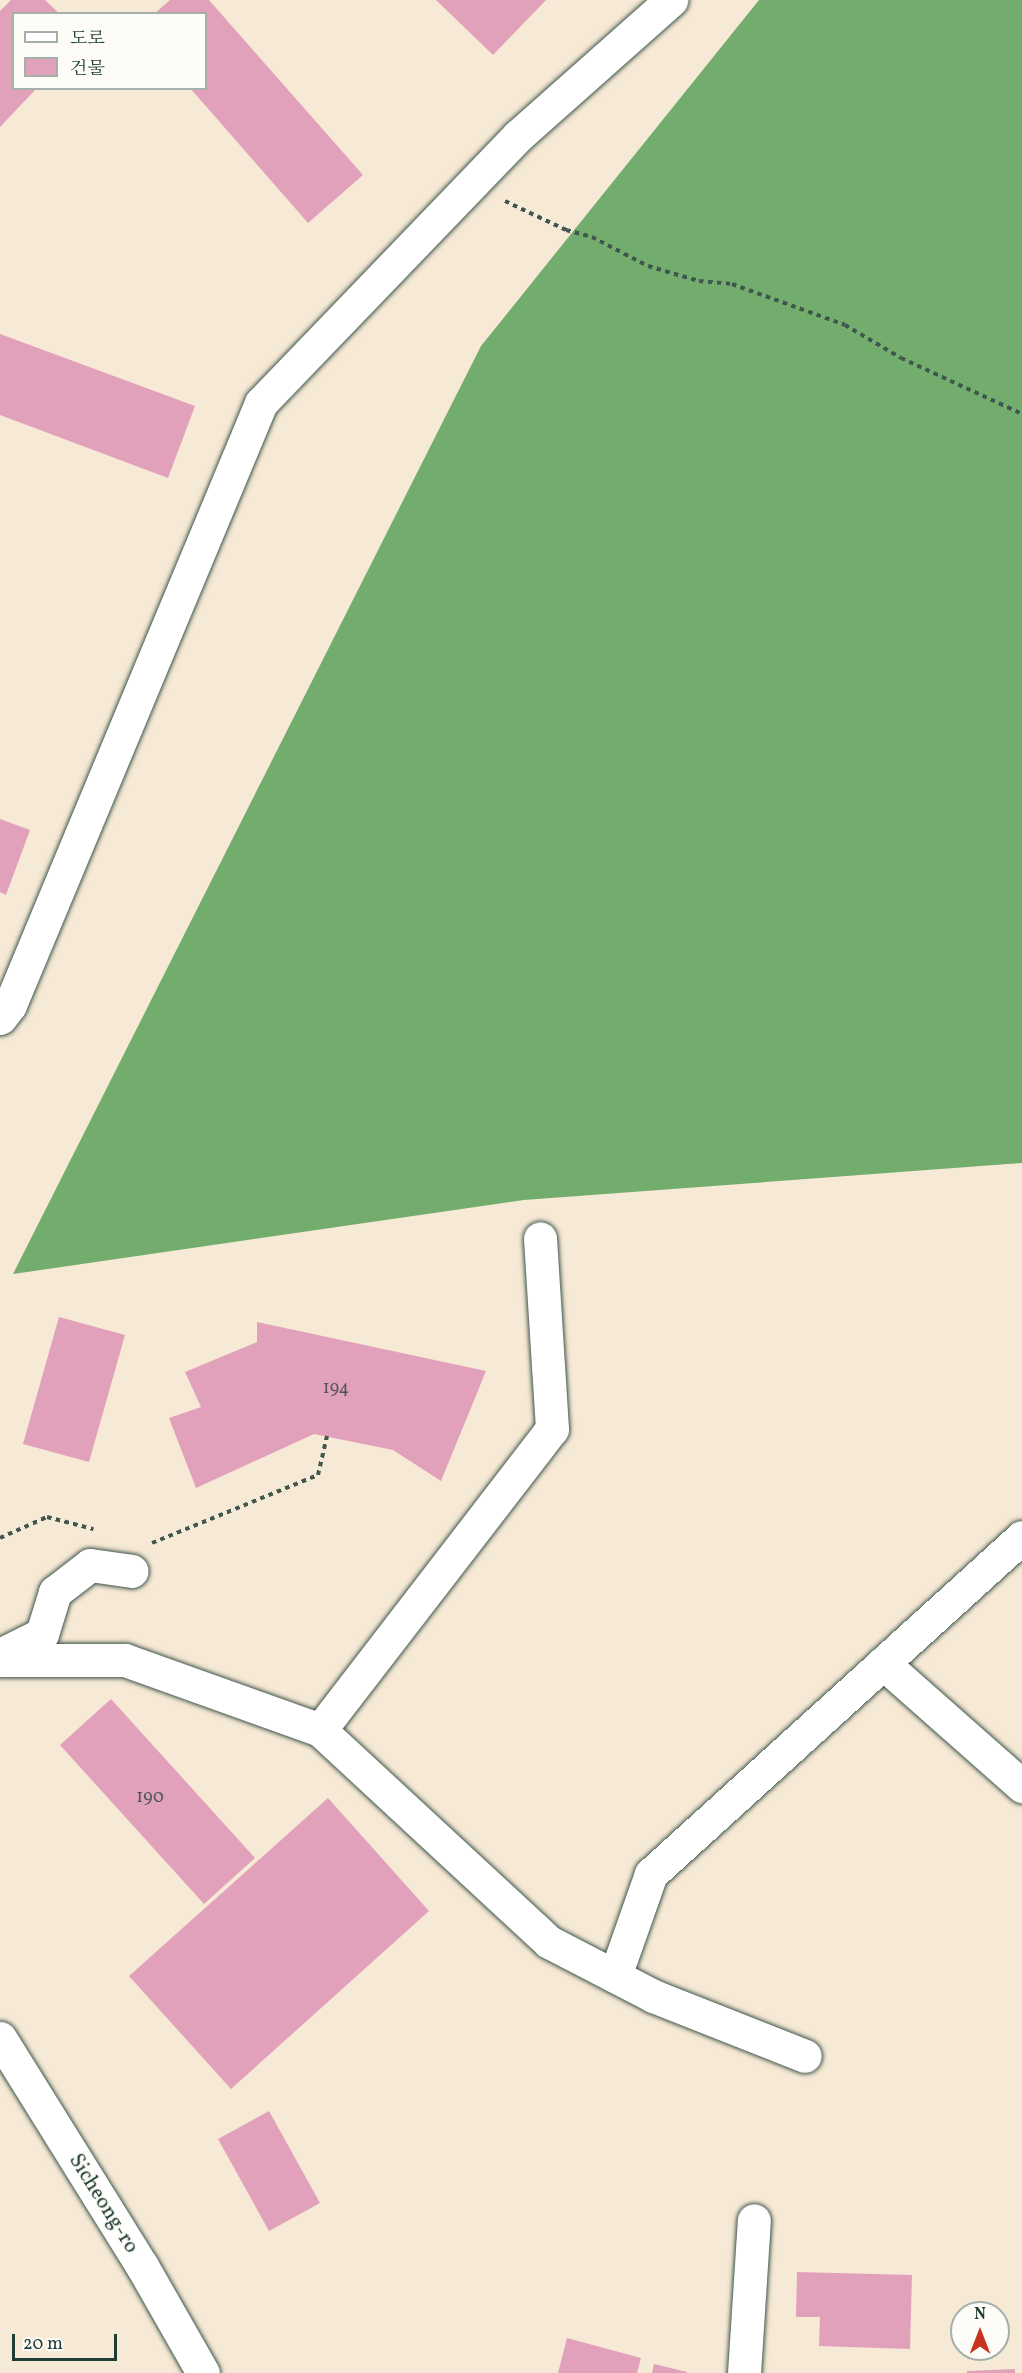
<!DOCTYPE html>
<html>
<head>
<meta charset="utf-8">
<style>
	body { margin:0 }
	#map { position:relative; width:1022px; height:2373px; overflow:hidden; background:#f6e9d5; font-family:Vollkorn,"Noto Serif KR",serif }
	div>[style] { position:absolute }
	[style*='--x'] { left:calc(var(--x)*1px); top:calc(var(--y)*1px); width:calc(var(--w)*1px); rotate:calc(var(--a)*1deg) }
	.forest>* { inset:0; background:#72ad6d }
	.building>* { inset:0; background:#e2a1ba }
	.path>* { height:4px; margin-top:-2px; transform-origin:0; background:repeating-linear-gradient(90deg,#3f574c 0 4.5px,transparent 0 9px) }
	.roads { filter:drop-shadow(0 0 2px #3f574c) drop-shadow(0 0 2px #3f574c) }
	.minor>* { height:33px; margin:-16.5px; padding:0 16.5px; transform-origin:16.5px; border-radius:16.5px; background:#fff }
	span { translate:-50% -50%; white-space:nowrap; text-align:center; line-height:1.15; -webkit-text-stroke:4.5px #fdfcf7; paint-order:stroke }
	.number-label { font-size:18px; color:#505656 }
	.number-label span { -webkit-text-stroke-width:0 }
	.street-label { font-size:21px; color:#1f3d34 }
	.legend { position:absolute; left:12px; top:12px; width:195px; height:78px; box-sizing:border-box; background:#fdfcf7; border:2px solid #a4b0a9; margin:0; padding:8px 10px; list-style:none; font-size:18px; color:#1f3d34 }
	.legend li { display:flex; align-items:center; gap:12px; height:30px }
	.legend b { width:30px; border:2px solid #a4b0a9 }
	.north { position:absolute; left:950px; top:2301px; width:60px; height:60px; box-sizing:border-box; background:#fdfcf7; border:2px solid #a4b0a9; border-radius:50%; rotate:0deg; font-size:16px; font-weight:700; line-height:24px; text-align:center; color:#1f3d34 }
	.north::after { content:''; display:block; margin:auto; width:21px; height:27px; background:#c8321e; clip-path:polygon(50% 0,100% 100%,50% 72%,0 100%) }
	.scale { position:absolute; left:12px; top:2334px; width:105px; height:27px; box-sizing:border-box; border:3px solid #1f3d34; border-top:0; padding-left:8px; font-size:18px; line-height:21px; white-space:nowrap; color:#1f3d34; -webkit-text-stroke:4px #fdfcf7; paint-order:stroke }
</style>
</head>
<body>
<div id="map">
	<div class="forest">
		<i style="clip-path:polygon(759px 0,1022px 0,1022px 1163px,524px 1200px,13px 1274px,481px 346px)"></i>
	</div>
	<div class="building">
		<i style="clip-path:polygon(11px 0,45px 0,60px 14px,14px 14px,14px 88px,37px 88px,0 127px,0 11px)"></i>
		<i style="clip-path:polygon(170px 0,209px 0,363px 175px,308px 223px,190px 88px,206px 88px,206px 14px,154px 14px)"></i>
		<i style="clip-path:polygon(436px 0,546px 0,493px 55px)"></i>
		<i style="clip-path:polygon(0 334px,195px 406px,168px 478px,0 415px)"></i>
		<i style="clip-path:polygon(0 819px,30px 830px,6px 895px,0 892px)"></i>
		<i style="clip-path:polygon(59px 1317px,125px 1335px,89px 1462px,23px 1444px)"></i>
		<i style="clip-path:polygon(257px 1322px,486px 1371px,441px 1481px,393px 1450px,314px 1434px,196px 1488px,169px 1418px,201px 1407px,185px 1372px,257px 1342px)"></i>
		<i style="clip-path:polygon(111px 1699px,255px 1858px,204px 1904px,60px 1745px)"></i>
		<i style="clip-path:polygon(328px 1798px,429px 1911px,231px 2089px,129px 1976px)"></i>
		<i style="clip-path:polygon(269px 2111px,320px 2203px,269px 2231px,218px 2139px)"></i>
		<i style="clip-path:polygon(797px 2272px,912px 2275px,910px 2349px,819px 2346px,820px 2317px,796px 2317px)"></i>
		<i style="clip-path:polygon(567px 2338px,641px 2358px,637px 2373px,558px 2373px)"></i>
		<i style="clip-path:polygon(654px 2364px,687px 2372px,687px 2373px,652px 2373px)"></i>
		<i style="clip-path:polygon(1015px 2369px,1015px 2373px,967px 2373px,967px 2371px)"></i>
	</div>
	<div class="path">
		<i style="--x:505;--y:201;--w:68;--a:25.4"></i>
		<i style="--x:566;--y:230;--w:27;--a:15"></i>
		<i style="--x:592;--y:237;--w:63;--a:27.4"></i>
		<i style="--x:648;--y:266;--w:53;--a:16.4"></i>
		<i style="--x:699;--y:281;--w:33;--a:5"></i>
		<i style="--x:732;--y:284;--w:120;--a:19.9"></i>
		<i style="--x:845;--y:325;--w:65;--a:30.5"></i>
		<i style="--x:901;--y:358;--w:133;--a:24.8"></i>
		<i style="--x:0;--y:1538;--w:51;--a:-24.1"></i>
		<i style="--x:47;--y:1517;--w:48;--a:14.6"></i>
		<i style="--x:152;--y:1543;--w:179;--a:-22.3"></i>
		<i style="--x:318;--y:1475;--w:40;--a:-77"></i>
	</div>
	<div class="roads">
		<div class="minor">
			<i style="--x:0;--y:1018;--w:16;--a:-52"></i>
			<i style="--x:10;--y:1005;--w:652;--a:-67.37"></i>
			<i style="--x:261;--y:403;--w:371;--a:-46.1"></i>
			<i style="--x:518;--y:136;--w:205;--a:-41.6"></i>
			<i style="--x:0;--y:1655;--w:47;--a:-26.6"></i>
			<i style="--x:42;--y:1634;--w:44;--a:-72.8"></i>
			<i style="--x:55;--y:1592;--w:44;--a:-37.6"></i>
			<i style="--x:90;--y:1565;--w:42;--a:8.1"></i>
			<i style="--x:0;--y:1660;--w:125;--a:0"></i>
			<i style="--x:125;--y:1660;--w:207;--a:19.7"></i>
			<i style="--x:320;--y:1730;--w:312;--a:42.8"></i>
			<i style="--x:549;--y:1942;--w:117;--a:27.4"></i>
			<i style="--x:653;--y:1996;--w:163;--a:21.5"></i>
			<i style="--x:883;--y:1663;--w:186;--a:41.5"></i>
			<i style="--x:320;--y:1730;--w:380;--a:-52.4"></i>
			<i style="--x:552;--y:1429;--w:191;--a:-93.6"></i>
			<i style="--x:615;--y:1976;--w:108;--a:-70.6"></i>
			<i style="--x:651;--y:1874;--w:501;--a:-42.25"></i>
			<i style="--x:0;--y:2038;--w:269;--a:58.1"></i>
			<i style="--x:142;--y:2266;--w:123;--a:60.3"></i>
			<i style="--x:744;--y:2373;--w:153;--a:-86.3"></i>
		</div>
	</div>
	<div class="number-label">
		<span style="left:336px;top:1389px">194</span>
		<span style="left:150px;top:1798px">190</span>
	</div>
	<div class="street-label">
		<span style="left:103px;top:2204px;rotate:58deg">Sicheong-ro</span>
	</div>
	<ul class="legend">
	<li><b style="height:8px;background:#fff"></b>도로</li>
	<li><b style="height:16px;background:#e2a1ba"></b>건물</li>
	</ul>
	<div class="north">N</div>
	<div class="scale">20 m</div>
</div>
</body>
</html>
